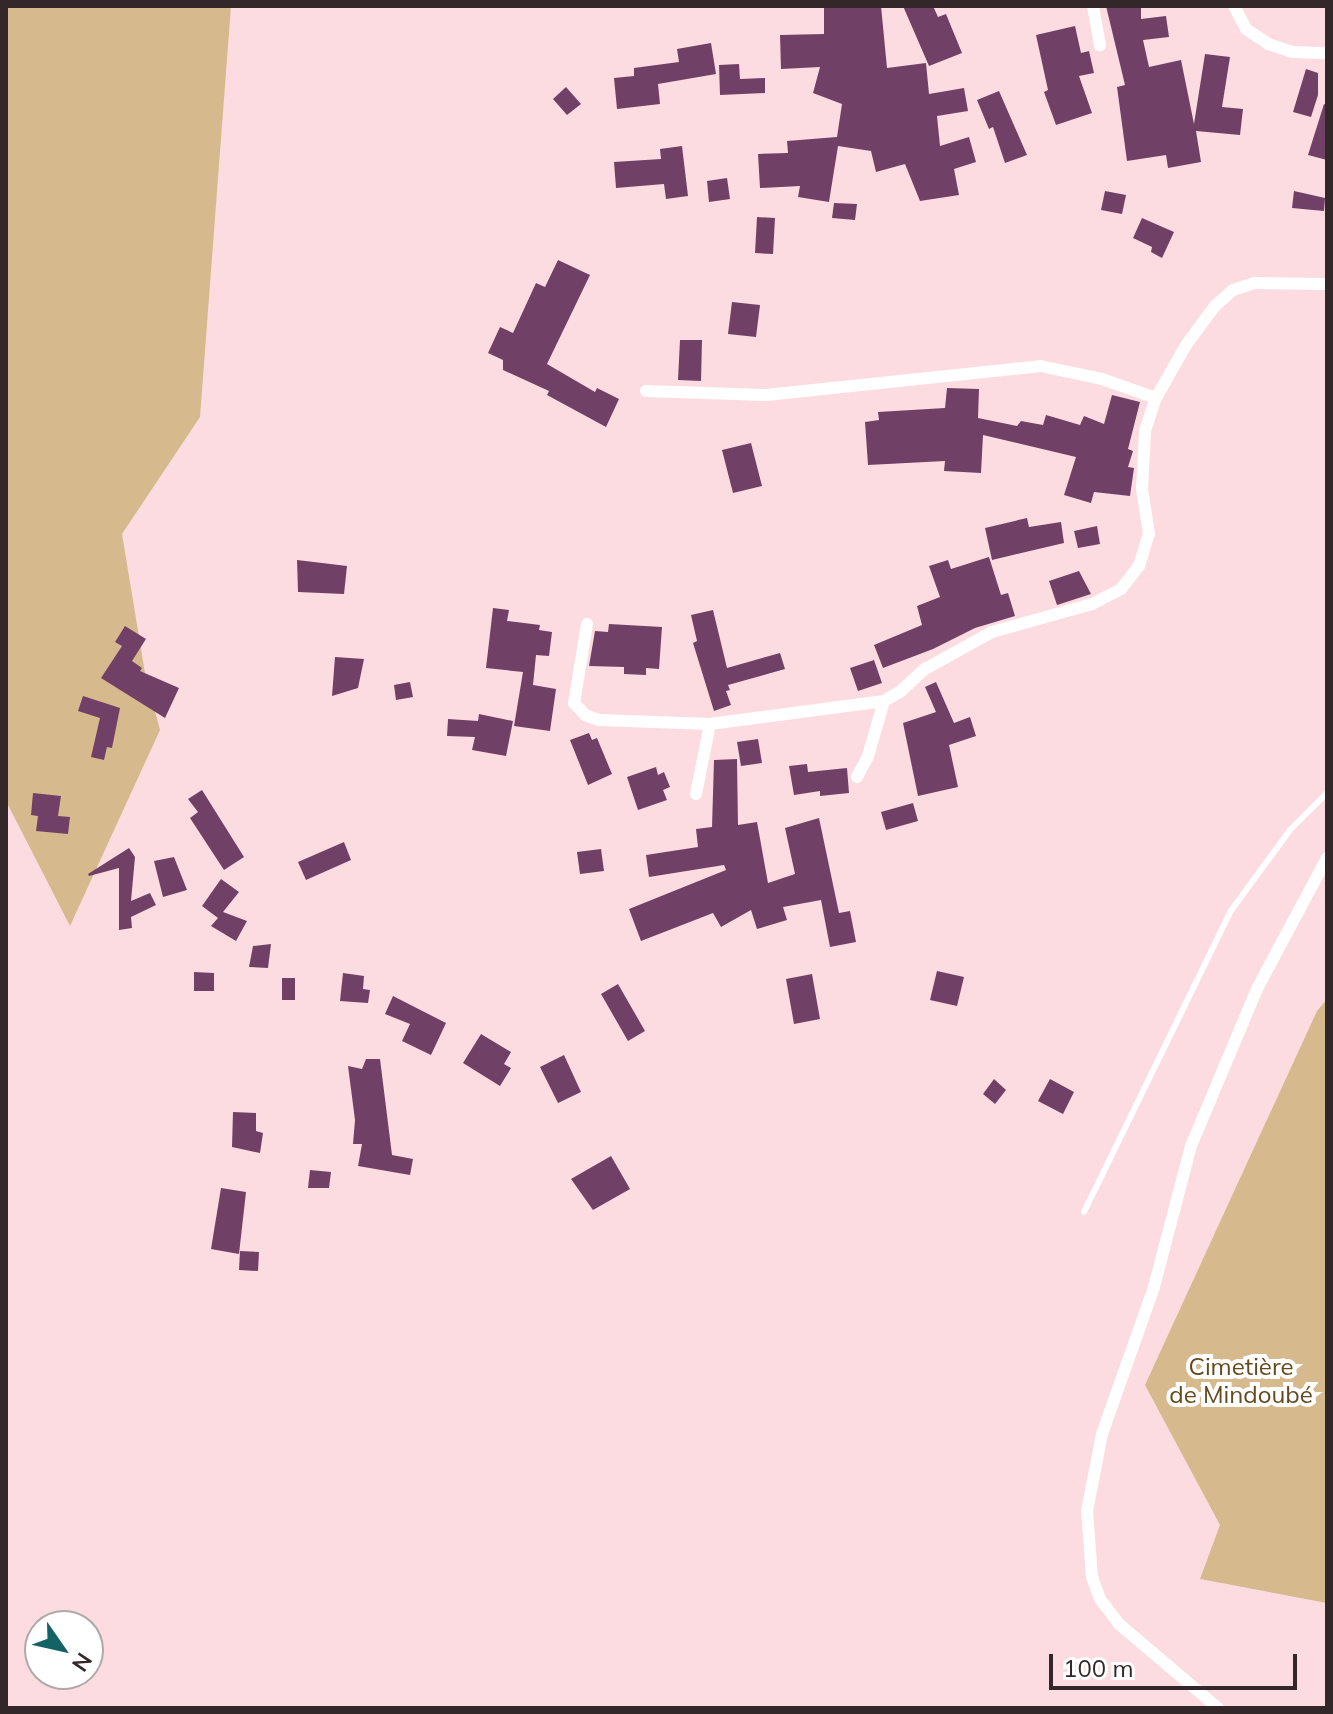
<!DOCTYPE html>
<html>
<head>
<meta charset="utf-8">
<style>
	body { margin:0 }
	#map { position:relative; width:1333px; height:1714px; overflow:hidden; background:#fcdce0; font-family:Mulish,sans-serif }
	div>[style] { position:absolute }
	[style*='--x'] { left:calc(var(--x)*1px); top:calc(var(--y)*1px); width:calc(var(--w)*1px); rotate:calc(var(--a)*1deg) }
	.green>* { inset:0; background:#d6b98d }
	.building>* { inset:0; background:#704067 }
	.lane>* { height:6px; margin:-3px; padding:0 3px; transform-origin:3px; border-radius:3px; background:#fff }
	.street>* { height:12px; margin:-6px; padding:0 6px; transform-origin:6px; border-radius:6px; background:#fff }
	span { translate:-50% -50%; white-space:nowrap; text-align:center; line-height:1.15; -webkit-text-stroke:8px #fff; paint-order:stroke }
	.park-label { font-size:24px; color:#644a1e }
	.frame { position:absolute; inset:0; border:8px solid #332729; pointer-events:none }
	.north { position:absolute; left:24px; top:1610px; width:80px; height:80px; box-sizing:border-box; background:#fff; border:2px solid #ada9a9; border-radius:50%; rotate:124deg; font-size:22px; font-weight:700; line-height:32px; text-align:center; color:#332729 }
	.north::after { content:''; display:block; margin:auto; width:28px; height:36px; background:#136364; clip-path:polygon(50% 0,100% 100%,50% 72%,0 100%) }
	.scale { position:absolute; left:1049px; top:1654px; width:248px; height:36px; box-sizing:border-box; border:4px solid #332729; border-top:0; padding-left:10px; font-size:24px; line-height:28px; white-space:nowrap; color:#332729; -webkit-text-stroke:6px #fff; paint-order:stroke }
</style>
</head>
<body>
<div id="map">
	<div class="green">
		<i style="clip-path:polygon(6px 6px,231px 6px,200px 417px,122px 534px,145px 673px,160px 730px,70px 926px,6px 801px)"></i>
		<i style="clip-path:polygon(1327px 999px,1327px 1603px,1200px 1579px,1220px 1525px,1145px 1385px,1317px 1011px)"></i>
	</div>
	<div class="building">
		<i style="clip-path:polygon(824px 6px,881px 6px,887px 68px,926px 63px,929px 94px,964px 88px,968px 111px,937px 116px,940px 146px,969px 137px,976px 162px,954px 169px,959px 195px,920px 201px,905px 164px,876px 172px,871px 151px,838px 146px,829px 202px,798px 197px,800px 186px,760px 188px,758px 154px,788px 153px,787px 141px,837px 137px,842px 104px,813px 93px,820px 67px,781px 69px,780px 35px,824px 34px)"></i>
		<i style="clip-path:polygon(903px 6px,933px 6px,938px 17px,946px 14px,962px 53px,929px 66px)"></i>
		<i style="clip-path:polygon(1106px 6px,1141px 6px,1141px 19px,1166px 16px,1169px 37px,1143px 40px,1149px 67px,1181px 60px,1194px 124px,1205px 54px,1230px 57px,1222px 107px,1243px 109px,1240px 135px,1196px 131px,1201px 162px,1168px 168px,1166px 155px,1127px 161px,1117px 87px,1125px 85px)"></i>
		<i style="clip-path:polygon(1075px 26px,1081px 53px,1089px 51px,1094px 73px,1079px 76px,1092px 113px,1056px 125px,1044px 92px,1048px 90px,1036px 35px)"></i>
		<i style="clip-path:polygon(711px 43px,716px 74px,658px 84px,660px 104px,617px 109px,614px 78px,634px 76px,634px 68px,679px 62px,677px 49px)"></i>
		<i style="clip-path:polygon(739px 64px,740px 79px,765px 78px,765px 93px,720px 95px,719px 65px)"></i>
		<i style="clip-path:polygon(1306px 69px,1318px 73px,1318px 95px,1311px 117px,1293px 112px)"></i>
		<i style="clip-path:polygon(566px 87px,581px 104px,567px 115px,553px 99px)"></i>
		<i style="clip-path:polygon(999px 91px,1027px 155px,1005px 163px,993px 127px,989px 129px,977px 100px)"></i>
		<i style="clip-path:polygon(1324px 104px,1327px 105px,1327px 160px,1308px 155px)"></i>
		<i style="clip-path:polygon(682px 146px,688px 196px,666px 199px,664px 184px,616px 188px,614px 162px,661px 159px,660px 149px)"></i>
		<i style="clip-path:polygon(727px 178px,730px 199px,709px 202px,707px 181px)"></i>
		<i style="clip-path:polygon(1105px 191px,1126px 195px,1122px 214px,1101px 210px)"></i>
		<i style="clip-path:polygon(1294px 191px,1325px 198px,1324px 211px,1292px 208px)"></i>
		<i style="clip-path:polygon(834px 203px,857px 204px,855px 220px,832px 218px)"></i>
		<i style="clip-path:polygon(757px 217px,775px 218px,773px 254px,755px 253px)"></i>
		<i style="clip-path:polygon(1142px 218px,1174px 232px,1162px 258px,1151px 252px,1152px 247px,1133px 238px)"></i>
		<i style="clip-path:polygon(558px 260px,590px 275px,547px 364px,595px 392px,597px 388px,619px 399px,606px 427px,547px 395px,549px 391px,503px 370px,503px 360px,488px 353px,500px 327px,513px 333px,536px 283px,545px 287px)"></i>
		<i style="clip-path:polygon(732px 302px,760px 305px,756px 337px,728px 334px)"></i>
		<i style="clip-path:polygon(680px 340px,702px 340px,701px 381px,678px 380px)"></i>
		<i style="clip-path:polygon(947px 388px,979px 389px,978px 418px,1017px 426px,1021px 421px,1043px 425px,1046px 415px,1080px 425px,1084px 416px,1104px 424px,1112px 395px,1140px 402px,1128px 449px,1133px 451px,1128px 467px,1134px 468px,1130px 496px,1094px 492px,1091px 503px,1064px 495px,1076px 457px,983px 435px,981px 473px,944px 471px,945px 461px,868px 465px,865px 422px,879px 420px,878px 412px,945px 408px)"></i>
		<i style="clip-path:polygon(751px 443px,762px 486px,733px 493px,722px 450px)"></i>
		<i style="clip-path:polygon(1027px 518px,1029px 527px,1061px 522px,1064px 543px,992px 560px,985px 528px)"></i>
		<i style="clip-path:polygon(1097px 526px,1100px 544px,1078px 548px,1074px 531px)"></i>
		<i style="clip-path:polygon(989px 557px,1001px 595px,1008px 593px,1015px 616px,975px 628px,933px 649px,883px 668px,874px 645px,922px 625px,917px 606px,940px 597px,929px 566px,948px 560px,951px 569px)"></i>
		<i style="clip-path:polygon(297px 560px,347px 566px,344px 594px,298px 592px)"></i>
		<i style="clip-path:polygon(1079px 571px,1091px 594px,1057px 605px,1049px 581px)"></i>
		<i style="clip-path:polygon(493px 608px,509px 610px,507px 621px,540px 625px,539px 630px,552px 632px,549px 656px,536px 655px,533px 685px,556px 689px,550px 731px,514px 726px,523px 672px,486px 668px)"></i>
		<i style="clip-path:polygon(713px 610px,727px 668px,780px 653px,785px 669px,728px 685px,730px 690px,726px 691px,731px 705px,714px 711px,693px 643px,697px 641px,691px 615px)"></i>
		<i style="clip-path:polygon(609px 624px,662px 627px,659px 669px,646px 668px,646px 675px,624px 674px,624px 667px,589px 666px,595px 631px,608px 632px)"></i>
		<i style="clip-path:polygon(125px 626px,146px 639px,132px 661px,142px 668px,140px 671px,179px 688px,165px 718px,101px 678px,122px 646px,115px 642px)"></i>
		<i style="clip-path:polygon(335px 657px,364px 659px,358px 688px,332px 696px)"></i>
		<i style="clip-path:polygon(874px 660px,882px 683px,858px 691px,850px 668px)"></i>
		<i style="clip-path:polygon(410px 682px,413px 697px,396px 700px,394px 685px)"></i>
		<i style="clip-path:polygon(936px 682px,954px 723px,970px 717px,976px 736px,949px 745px,958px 787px,918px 796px,903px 723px,936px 712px,925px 687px)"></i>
		<i style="clip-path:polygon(83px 696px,120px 708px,112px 748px,107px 747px,104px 760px,91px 757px,100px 718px,78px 711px)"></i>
		<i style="clip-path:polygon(479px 714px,513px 721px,506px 756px,472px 750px,475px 737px,447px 736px,448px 719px,478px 721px)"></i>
		<i style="clip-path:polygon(589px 733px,592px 740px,597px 738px,612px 774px,588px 785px,570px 740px)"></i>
		<i style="clip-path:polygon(758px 739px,762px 763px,741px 766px,737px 742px)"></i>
		<i style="clip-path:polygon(737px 759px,738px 825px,757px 822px,768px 883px,795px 874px,785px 828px,819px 818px,839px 913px,850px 911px,856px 942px,830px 947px,821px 900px,783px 907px,787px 920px,757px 929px,751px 910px,721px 927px,713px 913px,641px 941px,629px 909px,726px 870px,724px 865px,649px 877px,646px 855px,698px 847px,696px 829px,712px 827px,714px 760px)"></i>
		<i style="clip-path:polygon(807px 764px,808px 772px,847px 768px,849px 793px,820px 796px,820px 791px,794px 795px,789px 766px)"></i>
		<i style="clip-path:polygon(656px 767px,658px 775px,664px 772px,670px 787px,663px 790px,667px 800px,638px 810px,627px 777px)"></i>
		<i style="clip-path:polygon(202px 790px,244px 857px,224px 870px,190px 818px,198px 812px,188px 799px)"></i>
		<i style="clip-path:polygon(33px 793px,61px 796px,58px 816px,70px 817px,68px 834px,36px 831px,38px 816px,31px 815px)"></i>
		<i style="clip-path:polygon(913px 803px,918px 821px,886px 830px,881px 812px)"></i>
		<i style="clip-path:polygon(344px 842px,351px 860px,306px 880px,298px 862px)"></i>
		<i style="clip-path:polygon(129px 848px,135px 857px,131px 901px,150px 893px,156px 905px,131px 917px,132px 928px,119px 930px,119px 868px,89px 876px,88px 874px)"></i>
		<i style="clip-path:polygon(601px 849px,604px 871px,580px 874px,577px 852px)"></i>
		<i style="clip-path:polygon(174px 857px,187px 890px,163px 897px,154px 861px)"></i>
		<i style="clip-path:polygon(221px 879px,239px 892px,223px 912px,247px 921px,236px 941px,211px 926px,218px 918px,202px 906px)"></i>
		<i style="clip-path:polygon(271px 944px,268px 968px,249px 967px,253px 946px)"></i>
		<i style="clip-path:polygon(937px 971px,964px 977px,957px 1006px,930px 1000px)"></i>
		<i style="clip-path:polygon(194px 972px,214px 973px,214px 991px,194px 991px)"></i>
		<i style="clip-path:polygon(343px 973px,364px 976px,363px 989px,370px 990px,368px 1003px,340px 1001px)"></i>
		<i style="clip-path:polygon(812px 974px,820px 1019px,794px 1024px,786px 979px)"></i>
		<i style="clip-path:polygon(282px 978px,295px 978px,295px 1000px,282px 1000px)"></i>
		<i style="clip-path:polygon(618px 984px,645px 1031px,628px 1041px,601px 994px)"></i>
		<i style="clip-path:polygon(393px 996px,446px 1023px,431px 1055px,402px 1041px,410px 1024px,385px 1014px)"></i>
		<i style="clip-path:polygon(481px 1034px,511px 1052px,504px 1064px,511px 1068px,500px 1086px,463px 1063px)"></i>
		<i style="clip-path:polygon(564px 1055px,581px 1092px,558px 1103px,540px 1067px)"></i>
		<i style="clip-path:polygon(366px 1059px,380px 1059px,392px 1155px,413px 1159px,410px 1175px,358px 1166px,362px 1144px,353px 1144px,355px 1120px,348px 1066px,362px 1069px)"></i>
		<i style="clip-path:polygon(994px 1079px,1006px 1090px,995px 1104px,983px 1094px)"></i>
		<i style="clip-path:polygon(1050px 1079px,1074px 1092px,1063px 1114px,1038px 1101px)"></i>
		<i style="clip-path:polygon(233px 1112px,256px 1113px,256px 1131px,263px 1133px,260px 1153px,232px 1147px)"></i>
		<i style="clip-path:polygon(611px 1156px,630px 1189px,593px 1210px,571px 1179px)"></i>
		<i style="clip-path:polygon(310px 1170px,331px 1172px,329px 1188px,308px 1188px)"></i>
		<i style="clip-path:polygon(221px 1188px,246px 1192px,239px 1254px,211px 1249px)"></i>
		<i style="clip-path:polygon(240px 1251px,259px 1252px,258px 1271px,239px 1270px)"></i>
	</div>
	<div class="lane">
		<i style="--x:1084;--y:1212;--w:334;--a:-64"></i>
		<i style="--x:1230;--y:912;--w:102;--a:-53.8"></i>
		<i style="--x:1290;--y:830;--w:52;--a:-45"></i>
	</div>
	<div class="street">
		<i style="--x:1093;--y:6;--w:40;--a:80"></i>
		<i style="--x:1234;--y:6;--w:26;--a:62"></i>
		<i style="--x:1246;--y:29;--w:27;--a:34"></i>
		<i style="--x:1268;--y:44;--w:26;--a:18"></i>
		<i style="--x:1293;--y:52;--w:34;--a:2"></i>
		<i style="--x:646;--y:391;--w:120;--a:1.9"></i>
		<i style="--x:766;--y:395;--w:276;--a:-6"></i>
		<i style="--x:1040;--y:366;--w:63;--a:11.8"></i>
		<i style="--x:1102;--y:379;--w:57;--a:19.4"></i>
		<i style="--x:587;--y:624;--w:80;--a:99.3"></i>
		<i style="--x:574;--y:703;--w:16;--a:47"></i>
		<i style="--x:585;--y:715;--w:15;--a:20"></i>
		<i style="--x:599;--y:720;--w:111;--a:2.1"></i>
		<i style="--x:710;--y:724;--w:176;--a:-7.5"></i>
		<i style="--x:884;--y:701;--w:20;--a:-30"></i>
		<i style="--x:901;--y:691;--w:33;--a:-43"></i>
		<i style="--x:925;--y:669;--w:77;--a:-28.9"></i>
		<i style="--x:992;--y:632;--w:104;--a:-15.6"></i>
		<i style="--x:1092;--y:604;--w:33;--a:-27"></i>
		<i style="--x:1121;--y:589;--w:29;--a:-52"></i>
		<i style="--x:1139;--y:566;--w:34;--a:-73"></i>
		<i style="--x:1149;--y:534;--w:46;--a:-98.8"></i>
		<i style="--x:1142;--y:489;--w:58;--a:-87"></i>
		<i style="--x:1145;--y:431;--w:35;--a:-72"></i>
		<i style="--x:1156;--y:398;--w:61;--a:-60.5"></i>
		<i style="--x:1186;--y:345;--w:49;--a:-53.4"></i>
		<i style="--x:1215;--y:306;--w:24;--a:-42"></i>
		<i style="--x:1233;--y:290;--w:23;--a:-18"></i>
		<i style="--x:1255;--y:283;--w:72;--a:0.8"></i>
		<i style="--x:857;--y:777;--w:24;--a:-62"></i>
		<i style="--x:868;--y:756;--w:57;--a:-73.8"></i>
		<i style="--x:696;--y:794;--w:71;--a:-78.7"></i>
		<i style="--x:1218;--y:1708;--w:130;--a:-139.7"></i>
		<i style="--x:1119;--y:1624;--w:31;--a:-127"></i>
		<i style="--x:1100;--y:1599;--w:23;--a:-110"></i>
		<i style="--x:1092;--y:1577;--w:66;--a:-94.3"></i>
		<i style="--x:1087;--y:1511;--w:78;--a:-79"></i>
		<i style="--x:1102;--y:1434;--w:156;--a:-70.5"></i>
		<i style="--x:1154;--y:1287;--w:146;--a:-75.3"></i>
		<i style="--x:1191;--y:1146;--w:173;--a:-67.2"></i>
		<i style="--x:1258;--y:987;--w:146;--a:-61.9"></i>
	</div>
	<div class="park-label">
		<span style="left:1241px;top:1381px">Cimetière<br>de Mindoubé</span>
	</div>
	<div class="frame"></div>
	<div class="north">N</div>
	<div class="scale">100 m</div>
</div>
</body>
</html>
